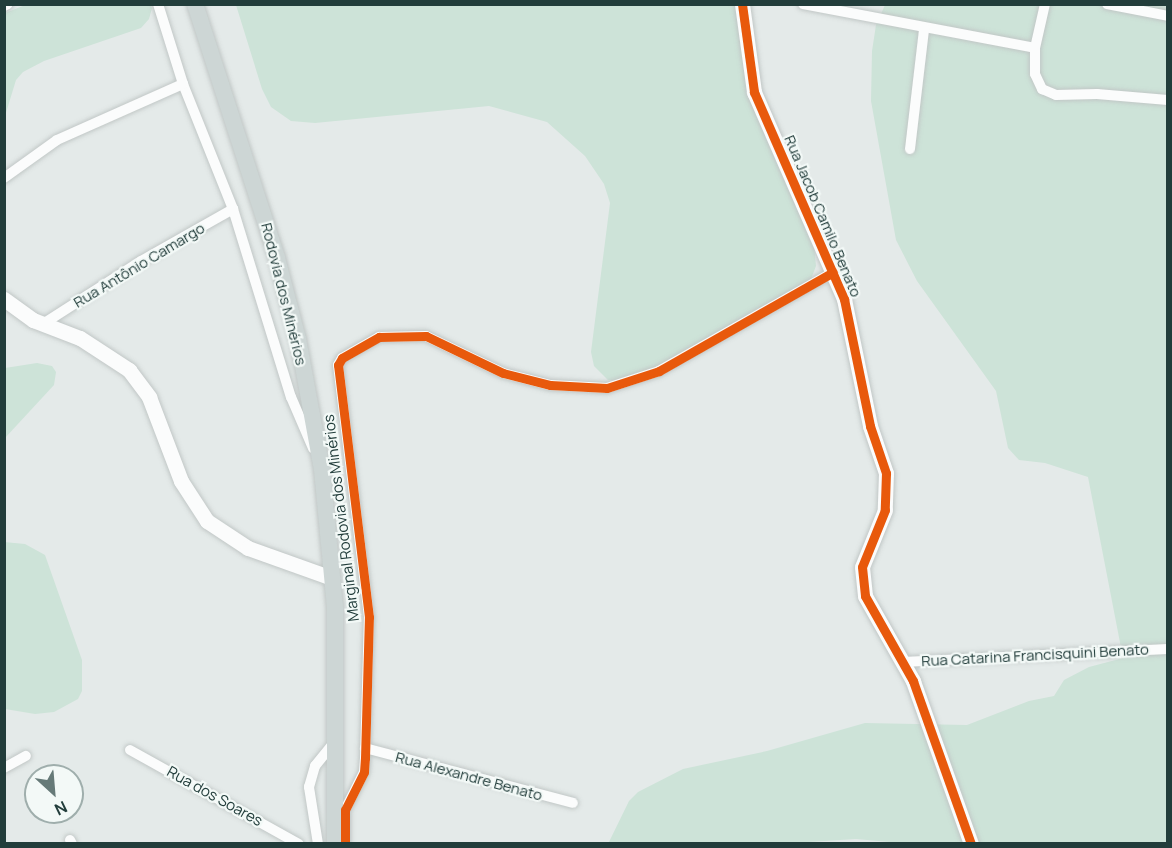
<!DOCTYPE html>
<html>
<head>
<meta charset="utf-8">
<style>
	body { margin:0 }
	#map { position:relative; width:1172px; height:848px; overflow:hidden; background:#e4eae9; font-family:Manrope,sans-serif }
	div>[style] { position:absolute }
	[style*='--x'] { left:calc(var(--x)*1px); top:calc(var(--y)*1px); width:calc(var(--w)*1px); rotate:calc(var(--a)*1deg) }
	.green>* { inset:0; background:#cde3d8 }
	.roads { filter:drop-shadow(0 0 2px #c1c7c6) drop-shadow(0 0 2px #c1c7c6) }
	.street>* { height:10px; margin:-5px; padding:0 5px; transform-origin:5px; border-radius:5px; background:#fbfcfc }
	.secondary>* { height:15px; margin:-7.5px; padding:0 7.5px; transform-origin:7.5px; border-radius:7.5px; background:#fbfcfc }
	.primary>* { height:16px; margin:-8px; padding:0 8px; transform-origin:8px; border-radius:8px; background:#cdd6d5 }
	.cycleway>* { height:9px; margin:-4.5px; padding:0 4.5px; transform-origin:4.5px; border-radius:4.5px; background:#e8590c }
	span { translate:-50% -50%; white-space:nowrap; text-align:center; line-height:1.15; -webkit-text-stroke:4.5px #f3f9f7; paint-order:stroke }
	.street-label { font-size:15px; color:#223d3b }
	.frame { position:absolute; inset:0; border:6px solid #223d3b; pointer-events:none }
	.north { position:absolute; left:24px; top:764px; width:60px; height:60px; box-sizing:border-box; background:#f3f9f7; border:2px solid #9faeac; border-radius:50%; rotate:154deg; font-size:16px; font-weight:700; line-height:24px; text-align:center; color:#223d3b }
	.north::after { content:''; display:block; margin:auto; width:21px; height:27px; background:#667a78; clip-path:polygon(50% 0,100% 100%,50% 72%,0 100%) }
</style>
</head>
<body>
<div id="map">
	<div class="green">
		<i style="clip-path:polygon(28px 4px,150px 4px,152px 8px,149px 19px,141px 28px,44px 61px,23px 72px,16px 80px,5px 116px,5px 13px)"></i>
		<i style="clip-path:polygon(236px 5px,740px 5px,746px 62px,814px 246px,816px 266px,811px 279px,653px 369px,621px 381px,608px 380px,594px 366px,591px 352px,610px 203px,604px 184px,585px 156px,547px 122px,489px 106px,315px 123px,291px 121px,271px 107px,262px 89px)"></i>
		<i style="clip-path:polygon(885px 5px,1167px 5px,1167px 843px,912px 844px,856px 839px,777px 844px,608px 844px,629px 801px,638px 792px,683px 769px,767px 751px,865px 723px,967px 725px,1029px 701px,1054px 696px,1064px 680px,1089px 667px,1123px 658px,1088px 477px,1045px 463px,1019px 460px,1008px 448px,996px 391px,917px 281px,896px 240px,871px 101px,872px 51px,876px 25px)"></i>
		<i style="clip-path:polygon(37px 363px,52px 366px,56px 372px,54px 385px,5px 438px,5px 368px)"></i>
		<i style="clip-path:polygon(4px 542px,25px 544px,45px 555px,82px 660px,82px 691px,78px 699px,54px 712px,35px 714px,5px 709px)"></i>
	</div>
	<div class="roads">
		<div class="street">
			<i style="--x:158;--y:4;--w:84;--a:72.6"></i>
			<i style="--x:183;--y:84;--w:135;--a:68.2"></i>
			<i style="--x:233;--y:209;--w:197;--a:72.9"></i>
			<i style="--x:291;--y:397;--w:56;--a:66.7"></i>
			<i style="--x:803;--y:4;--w:236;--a:10.7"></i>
			<i style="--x:1045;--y:4;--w:45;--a:102.8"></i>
			<i style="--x:1035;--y:48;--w:26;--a:90"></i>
			<i style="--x:1035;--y:74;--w:17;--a:65"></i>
			<i style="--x:1042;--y:89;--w:15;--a:23"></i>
			<i style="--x:1056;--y:95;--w:41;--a:-1.4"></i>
			<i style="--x:1097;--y:94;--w:71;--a:4.8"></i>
			<i style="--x:1107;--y:4;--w:62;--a:11.1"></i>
			<i style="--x:4;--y:6;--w:4;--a:-27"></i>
			<i style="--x:910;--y:149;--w:121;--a:-83.3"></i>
			<i style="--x:4;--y:178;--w:65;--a:-35.6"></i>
			<i style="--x:57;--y:140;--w:138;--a:-24"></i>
			<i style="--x:46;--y:322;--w:113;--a:-32.7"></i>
			<i style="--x:141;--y:261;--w:106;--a:-29.5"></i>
			<i style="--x:903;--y:662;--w:265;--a:-2.8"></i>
			<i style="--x:365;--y:748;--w:215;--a:14.8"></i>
			<i style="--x:130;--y:750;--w:193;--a:29.1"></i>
			<i style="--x:4;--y:768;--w:25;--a:-29"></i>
			<i style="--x:70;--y:840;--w:4;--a:63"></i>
			<i style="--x:318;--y:844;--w:58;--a:-99"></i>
			<i style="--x:309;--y:787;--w:22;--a:-74"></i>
			<i style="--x:315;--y:766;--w:32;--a:-51"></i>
			<i style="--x:345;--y:844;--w:34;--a:-90"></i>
			<i style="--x:345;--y:810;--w:42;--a:-63.4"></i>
			<i style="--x:364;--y:772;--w:14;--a:-86"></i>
			<i style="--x:365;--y:758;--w:141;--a:-88.4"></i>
			<i style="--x:369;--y:617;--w:254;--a:-97"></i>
			<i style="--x:338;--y:365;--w:8;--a:-60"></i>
			<i style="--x:342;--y:358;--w:43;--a:-29.6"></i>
			<i style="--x:379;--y:337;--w:47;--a:-1.2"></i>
			<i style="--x:426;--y:336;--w:85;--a:25.7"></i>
			<i style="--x:503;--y:373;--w:49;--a:14.3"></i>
			<i style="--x:550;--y:385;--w:57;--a:3"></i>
			<i style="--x:607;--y:388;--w:55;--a:-18.1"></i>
			<i style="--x:659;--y:371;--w:200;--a:-29.6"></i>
		</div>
		<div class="secondary">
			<i style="--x:742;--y:4;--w:89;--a:82.2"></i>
			<i style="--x:754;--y:92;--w:226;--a:66.5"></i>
			<i style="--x:844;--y:299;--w:130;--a:78.4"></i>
			<i style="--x:870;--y:426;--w:50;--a:71.2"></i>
			<i style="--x:886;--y:473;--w:37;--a:92"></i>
			<i style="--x:885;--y:510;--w:61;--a:112"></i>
			<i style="--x:862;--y:567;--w:29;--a:84"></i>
			<i style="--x:865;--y:596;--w:98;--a:60.5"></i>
			<i style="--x:913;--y:681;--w:173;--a:70.4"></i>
			<i style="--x:4;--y:299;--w:36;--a:36"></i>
			<i style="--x:33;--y:320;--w:50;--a:21"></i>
			<i style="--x:80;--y:338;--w:59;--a:33.1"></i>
			<i style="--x:129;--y:370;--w:34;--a:53"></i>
			<i style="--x:149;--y:397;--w:90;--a:69.1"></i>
			<i style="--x:181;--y:481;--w:48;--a:57"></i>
			<i style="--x:207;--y:521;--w:49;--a:33.4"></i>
			<i style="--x:248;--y:548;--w:89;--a:19.7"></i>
		</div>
		<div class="primary">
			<i style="--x:195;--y:4;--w:267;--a:72.1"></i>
			<i style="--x:277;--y:258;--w:84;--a:75.5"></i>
			<i style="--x:298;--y:339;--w:133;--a:79.6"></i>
			<i style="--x:322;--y:470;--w:138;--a:84.6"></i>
			<i style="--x:335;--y:607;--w:237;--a:90"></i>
		</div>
	</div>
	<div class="cycleway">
		<i style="--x:742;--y:4;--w:89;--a:82.2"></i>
		<i style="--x:754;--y:92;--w:226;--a:66.5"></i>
		<i style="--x:844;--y:299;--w:130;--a:78.4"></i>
		<i style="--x:870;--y:426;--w:50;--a:71.2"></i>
		<i style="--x:886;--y:473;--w:37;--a:92"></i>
		<i style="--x:885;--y:510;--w:61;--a:112"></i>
		<i style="--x:862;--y:567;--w:29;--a:84"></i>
		<i style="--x:865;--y:596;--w:98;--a:60.5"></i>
		<i style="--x:913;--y:681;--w:173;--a:70.4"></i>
		<i style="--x:345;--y:844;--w:34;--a:-90"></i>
		<i style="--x:345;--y:810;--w:42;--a:-63.4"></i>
		<i style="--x:364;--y:772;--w:14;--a:-86"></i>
		<i style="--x:365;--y:758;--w:141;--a:-88.4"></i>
		<i style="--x:369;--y:617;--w:254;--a:-97"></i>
		<i style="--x:338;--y:365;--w:8;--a:-60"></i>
		<i style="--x:342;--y:358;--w:43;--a:-29.6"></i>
		<i style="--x:379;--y:337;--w:47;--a:-1.2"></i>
		<i style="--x:426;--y:336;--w:85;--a:25.7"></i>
		<i style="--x:503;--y:373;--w:49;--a:14.3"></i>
		<i style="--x:550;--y:385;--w:57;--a:3"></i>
		<i style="--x:607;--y:388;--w:55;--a:-18.1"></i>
		<i style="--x:659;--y:371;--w:200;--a:-29.6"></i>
	</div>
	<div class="street-label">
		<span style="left:823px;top:216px;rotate:67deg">Rua Jacob Camilo Benato</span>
		<span style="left:139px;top:265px;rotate:-31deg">Rua Antônio Camargo</span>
		<span style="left:284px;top:294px;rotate:76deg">Rodovia dos Minérios</span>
		<span style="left:341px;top:518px;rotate:-97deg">Marginal Rodovia dos Minérios</span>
		<span style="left:1035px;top:655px;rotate:-3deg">Rua Catarina Francisquini Benato</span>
		<span style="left:469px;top:776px;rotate:15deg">Rua Alexandre Benato</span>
		<span style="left:215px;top:796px;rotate:29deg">Rua dos Soares</span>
	</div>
	<div class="frame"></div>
	<div class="north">N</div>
</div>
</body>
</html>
